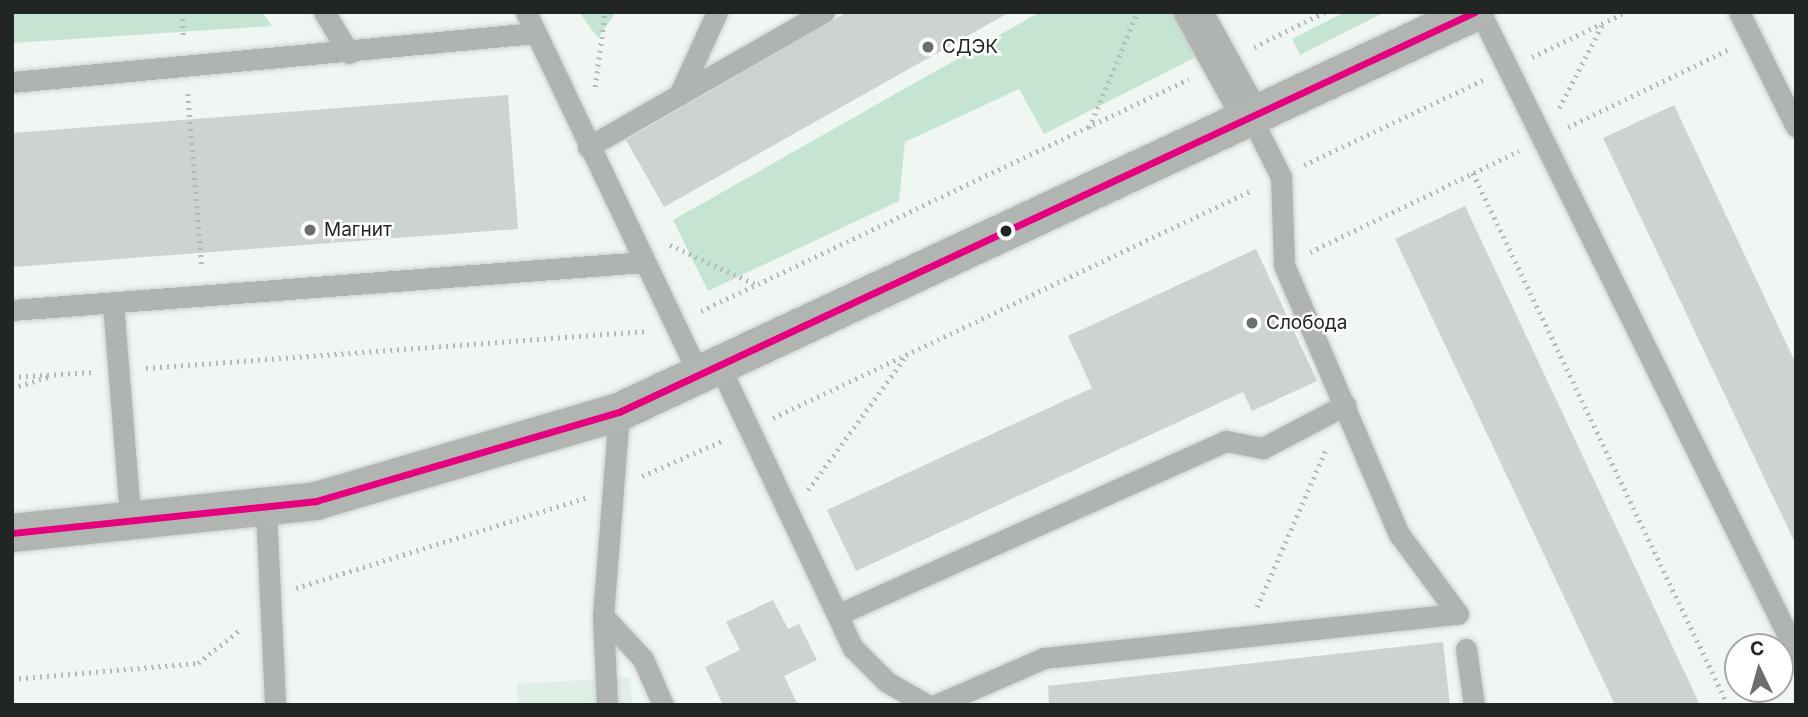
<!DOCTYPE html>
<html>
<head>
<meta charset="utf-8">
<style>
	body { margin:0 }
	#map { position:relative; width:1808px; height:717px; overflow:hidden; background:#f0f6f2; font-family:Inter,sans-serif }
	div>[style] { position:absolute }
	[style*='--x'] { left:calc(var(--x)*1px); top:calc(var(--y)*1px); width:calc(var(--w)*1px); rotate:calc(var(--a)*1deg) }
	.built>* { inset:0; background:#e0efe6 }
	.green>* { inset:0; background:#c5e5d2 }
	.building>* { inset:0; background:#cdd3cf }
	.path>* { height:4.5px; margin-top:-2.25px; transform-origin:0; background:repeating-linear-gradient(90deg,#b5bab6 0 2px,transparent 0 7px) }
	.roads { filter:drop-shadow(0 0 2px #ccd0cd) drop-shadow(0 0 2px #ccd0cd) }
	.service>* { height:21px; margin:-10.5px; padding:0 10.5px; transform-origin:10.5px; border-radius:10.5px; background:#afb3b1 }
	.minor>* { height:38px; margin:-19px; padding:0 19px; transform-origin:19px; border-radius:19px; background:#afb3b1 }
	.primary>* { height:38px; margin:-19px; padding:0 19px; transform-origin:19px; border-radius:19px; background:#b1b5b2 }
	.bus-1>* { height:7px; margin:-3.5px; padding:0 3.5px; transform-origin:3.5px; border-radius:3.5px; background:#e5007d }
	.dots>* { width:19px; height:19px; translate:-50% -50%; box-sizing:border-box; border:4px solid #fff; border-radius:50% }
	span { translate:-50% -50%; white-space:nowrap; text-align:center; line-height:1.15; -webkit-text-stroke:5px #fff; paint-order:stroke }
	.poi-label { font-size:19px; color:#212623 }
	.left { translate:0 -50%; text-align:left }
	.frame { position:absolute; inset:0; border:14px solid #212623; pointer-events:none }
	.north { position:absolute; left:1724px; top:633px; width:70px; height:70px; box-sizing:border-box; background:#fff; border:2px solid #a6a8a7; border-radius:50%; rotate:355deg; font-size:19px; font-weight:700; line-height:28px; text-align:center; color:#212623 }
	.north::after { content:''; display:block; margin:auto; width:24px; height:32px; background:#696f6b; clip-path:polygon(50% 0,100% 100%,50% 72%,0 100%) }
</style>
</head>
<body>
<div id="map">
	<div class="built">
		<i style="clip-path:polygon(630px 677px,632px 705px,518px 705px,517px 684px)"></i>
	</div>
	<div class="green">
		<i style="clip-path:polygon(12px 12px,262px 12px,272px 26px,12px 43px)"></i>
		<i style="clip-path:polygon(579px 12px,616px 12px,598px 38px)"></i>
		<i style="clip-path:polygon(1040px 12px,1173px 12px,1196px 57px,1044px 134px,1019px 89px,905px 142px,899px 201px,708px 291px,673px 220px)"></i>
		<i style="clip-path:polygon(1345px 12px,1385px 12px,1300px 55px,1292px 39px)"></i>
	</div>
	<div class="building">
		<i style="clip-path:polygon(847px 12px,1010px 12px,664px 207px,626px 140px)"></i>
		<i style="clip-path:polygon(508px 95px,518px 229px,12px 267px,12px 133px)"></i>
		<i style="clip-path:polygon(1674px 105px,1796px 364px,1796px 545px,1603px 138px)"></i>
		<i style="clip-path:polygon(1465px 206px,1700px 705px,1615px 705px,1395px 239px)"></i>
		<i style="clip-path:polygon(1256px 249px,1317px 381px,1252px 411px,1243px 392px,856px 571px,827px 510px,1092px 388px,1068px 336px)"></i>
		<i style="clip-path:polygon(773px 600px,788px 629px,799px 624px,817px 660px,784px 676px,798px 705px,723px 705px,705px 667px,740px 650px,726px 622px)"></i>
		<i style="clip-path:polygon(1443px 642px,1450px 705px,1049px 705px,1048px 686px)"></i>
	</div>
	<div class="path">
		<i style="--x:182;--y:12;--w:28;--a:86"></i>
		<i style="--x:1254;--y:47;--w:79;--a:-26.2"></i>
		<i style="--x:1532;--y:57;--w:104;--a:-25.6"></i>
		<i style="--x:595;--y:87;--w:76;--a:-82.4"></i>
		<i style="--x:188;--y:94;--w:174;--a:85.4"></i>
		<i style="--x:1559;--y:108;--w:93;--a:-62.6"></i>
		<i style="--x:1568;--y:127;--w:177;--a:-25.8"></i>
		<i style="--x:1089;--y:128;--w:126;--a:-67.5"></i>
		<i style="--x:1304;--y:165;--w:198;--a:-25.4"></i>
		<i style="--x:1473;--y:173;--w:590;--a:64.39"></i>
		<i style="--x:670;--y:245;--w:96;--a:24.7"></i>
		<i style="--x:1310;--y:252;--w:232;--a:-25.8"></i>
		<i style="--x:701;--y:311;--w:540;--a:-25.43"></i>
		<i style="--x:146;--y:368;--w:502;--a:-4.22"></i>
		<i style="--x:12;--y:377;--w:80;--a:-3.6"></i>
		<i style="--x:12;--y:388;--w:38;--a:-17"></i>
		<i style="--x:773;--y:418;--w:530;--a:-25.45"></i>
		<i style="--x:642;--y:476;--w:90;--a:-23.7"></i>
		<i style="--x:808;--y:490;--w:166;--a:-53.8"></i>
		<i style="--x:296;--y:588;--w:303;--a:-17.3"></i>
		<i style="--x:1257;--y:607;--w:172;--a:-66.4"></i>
		<i style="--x:12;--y:679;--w:187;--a:-4.9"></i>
		<i style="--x:198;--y:663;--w:56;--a:-38.5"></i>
	</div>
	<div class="roads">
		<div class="service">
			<i style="--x:324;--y:12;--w:48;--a:58.6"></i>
			<i style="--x:526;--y:12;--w:401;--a:64.5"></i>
			<i style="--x:1480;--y:12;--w:714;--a:63.72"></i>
			<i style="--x:1739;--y:12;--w:128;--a:63.6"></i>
			<i style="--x:12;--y:82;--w:525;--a:-5.35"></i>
			<i style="--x:679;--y:95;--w:91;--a:-65.4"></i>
			<i style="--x:1251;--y:117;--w:67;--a:63.4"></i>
			<i style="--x:1281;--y:177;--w:88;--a:88"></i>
			<i style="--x:1284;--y:265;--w:293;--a:66.9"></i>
			<i style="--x:1399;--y:534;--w:99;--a:53.6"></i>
			<i style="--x:588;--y:147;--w:272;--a:-29.8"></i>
			<i style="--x:113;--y:303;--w:223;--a:85.4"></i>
			<i style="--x:12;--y:310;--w:634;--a:-4.34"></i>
			<i style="--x:719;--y:365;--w:313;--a:64.7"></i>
			<i style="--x:853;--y:648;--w:48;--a:45"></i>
			<i style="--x:887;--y:682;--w:46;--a:29.9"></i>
			<i style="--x:266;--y:511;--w:194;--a:87.3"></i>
			<i style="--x:839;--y:614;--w:424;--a:-24.1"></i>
			<i style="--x:1226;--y:441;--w:38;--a:11"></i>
			<i style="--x:1263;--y:448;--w:93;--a:-27.7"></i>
			<i style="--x:603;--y:616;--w:59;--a:47.1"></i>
			<i style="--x:643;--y:659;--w:50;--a:66.5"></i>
			<i style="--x:1466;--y:649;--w:57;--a:81.9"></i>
			<i style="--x:607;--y:705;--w:89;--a:-92.6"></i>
			<i style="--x:603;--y:616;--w:205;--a:-85.5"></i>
			<i style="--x:936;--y:705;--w:118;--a:-23.5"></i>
			<i style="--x:1044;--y:658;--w:416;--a:-6.1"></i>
		</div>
		<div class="minor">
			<i style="--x:1193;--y:12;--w:120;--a:61.1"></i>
		</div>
		<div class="primary">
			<i style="--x:12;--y:533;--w:306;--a:-6"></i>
			<i style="--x:316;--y:501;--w:316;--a:-16.4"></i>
			<i style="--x:619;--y:412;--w:945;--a:-25.05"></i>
		</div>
	</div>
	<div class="bus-1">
		<i style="--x:12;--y:533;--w:306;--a:-6"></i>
		<i style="--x:316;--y:501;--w:316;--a:-16.4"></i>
		<i style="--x:619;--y:412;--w:945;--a:-25.05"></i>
	</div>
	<div class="dots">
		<i style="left:928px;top:47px;background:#696f6b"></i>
		<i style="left:310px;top:230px;background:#696f6b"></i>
		<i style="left:1006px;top:231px;background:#212623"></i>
		<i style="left:1252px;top:323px;background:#696f6b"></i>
	</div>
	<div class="poi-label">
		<span class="left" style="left:942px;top:47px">СДЭК</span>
		<span class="left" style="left:324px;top:230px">Магнит</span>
		<span class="left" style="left:1266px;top:323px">Слобода</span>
	</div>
	<div class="frame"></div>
	<div class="north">С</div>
</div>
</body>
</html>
